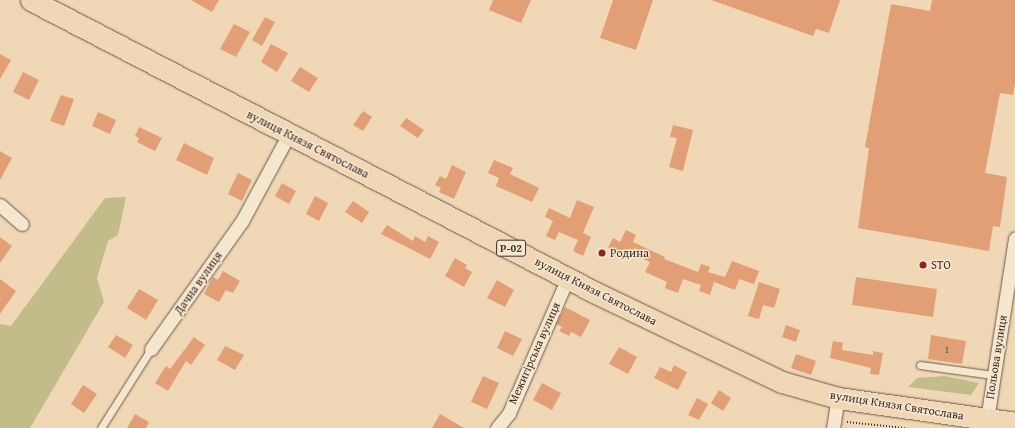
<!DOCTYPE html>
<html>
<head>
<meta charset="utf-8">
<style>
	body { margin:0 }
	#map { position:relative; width:1015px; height:428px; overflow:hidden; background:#f0d8b6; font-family:"Gentium Book Plus",serif }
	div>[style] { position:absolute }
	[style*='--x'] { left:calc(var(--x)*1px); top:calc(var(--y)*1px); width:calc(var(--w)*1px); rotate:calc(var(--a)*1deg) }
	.green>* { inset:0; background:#c1bc89 }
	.building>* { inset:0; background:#e29f75 }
	.path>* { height:2px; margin-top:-1px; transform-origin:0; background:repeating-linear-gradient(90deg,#402d23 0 1px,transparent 0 3px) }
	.roads { filter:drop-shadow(0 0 1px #6c5848) drop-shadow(0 0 1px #6c5848) }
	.service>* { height:7px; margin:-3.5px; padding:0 3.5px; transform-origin:3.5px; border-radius:3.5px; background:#f5e6d0 }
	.minor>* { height:13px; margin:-6.5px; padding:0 6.5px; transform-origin:6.5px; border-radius:6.5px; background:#f5e6d0 }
	.primary>* { height:21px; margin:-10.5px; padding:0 10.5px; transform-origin:10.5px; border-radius:10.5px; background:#f0d8b6 }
	.dots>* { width:11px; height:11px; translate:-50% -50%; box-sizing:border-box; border:2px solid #f5e6d0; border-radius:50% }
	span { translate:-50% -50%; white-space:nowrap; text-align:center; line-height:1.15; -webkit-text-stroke:3px #f5e6d0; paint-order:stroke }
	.number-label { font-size:10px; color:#684a38 }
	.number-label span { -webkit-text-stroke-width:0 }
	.shield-label span { padding:1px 3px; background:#f5e6d0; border:1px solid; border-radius:3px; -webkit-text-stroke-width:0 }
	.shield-label { font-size:11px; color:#402d23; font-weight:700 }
	.street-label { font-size:12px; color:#402d23 }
	.poi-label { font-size:12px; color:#402d23 }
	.left { translate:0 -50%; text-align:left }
</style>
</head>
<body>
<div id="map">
	<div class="green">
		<i style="clip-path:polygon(126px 197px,118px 235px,108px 241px,97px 278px,104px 302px,30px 428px,0 428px,0 324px,11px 326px,105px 198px)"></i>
		<i style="clip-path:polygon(945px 376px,979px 383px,971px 395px,908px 387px,917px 378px)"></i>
	</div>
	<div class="building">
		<i style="clip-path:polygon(191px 0,219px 0,212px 12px)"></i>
		<i style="clip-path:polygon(493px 0,531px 0,521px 23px,489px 10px)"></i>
		<i style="clip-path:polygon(613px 0,653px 0,636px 50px,600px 38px)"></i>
		<i style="clip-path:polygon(711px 0,840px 0,829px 33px,816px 29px,813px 36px)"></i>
		<i style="clip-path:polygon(932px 0,1015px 0,1015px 83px,1013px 95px,1000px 93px,985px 173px,1007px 177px,1000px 227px,993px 226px,989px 251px,858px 228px,869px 148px,865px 147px,891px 4px,930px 11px)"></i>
		<i style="clip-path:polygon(265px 17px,275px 22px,262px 46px,252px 40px)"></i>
		<i style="clip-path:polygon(234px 24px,250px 32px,236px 57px,220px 49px)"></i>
		<i style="clip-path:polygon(271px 44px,288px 53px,277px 72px,261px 62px)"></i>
		<i style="clip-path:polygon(0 54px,11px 60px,0 79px)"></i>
		<i style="clip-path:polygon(300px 67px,318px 78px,309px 92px,291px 81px)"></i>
		<i style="clip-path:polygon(23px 72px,39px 80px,29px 100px,13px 92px)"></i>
		<i style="clip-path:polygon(61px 95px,74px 99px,64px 126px,50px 121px)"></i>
		<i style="clip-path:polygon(363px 111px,372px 117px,363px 131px,353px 125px)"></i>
		<i style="clip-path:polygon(98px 112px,116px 120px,110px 134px,92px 126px)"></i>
		<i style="clip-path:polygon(406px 118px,424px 130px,418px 138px,400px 126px)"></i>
		<i style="clip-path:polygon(673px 125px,693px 130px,683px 171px,669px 167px,677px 138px,670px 137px)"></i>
		<i style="clip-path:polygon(139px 127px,162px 138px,155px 151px,137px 142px,139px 138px,135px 136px)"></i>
		<i style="clip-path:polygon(184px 143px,214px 158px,207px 175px,176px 160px)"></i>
		<i style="clip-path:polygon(0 151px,12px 158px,0 180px)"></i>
		<i style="clip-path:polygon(494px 160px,513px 168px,510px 174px,539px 188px,532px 202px,496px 186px,499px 178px,488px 173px)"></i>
		<i style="clip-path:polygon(452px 165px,466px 172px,454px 199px,439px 192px,441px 188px,435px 185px,440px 176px,446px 179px)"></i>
		<i style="clip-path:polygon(238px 173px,252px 180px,242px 201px,228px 194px)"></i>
		<i style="clip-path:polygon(282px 183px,296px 191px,289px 204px,275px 196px)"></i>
		<i style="clip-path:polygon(315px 196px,328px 203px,319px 221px,306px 214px)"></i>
		<i style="clip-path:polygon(577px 200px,594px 207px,583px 233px,591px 237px,583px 256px,573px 251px,578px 240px,559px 232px,555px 240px,546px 236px,553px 221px,545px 217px,549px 208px,570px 218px)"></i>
		<i style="clip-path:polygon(353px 201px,369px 212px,362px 223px,345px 212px)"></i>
		<i style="clip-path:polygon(387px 225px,413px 241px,415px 236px,425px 242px,428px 236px,439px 242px,430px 259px,381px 234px)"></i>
		<i style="clip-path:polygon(626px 230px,636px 235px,633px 242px,665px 257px,664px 259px,698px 272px,701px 264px,710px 267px,708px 272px,725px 277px,732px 261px,759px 271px,754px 284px,739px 279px,735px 290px,714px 282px,710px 295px,699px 291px,701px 285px,683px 279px,678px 293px,665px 288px,667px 282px,645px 272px,650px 262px,628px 252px,626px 256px,608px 248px,613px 238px,620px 242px)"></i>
		<i style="clip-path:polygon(0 237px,12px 246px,0 263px)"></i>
		<i style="clip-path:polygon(455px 258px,467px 265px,465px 268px,472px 272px,464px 287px,445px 276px)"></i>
		<i style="clip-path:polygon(223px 271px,240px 281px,233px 293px,226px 290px,219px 302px,204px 294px,213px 277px,218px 280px)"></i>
		<i style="clip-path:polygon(856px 277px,937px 289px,933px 317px,852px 305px)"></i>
		<i style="clip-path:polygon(0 279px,16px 291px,0 314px)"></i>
		<i style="clip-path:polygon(497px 280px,514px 290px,505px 307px,487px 298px)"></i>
		<i style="clip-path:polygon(759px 282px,780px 289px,774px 308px,763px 305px,759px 319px,748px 316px)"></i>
		<i style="clip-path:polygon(139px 289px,158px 300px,146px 320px,127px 308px)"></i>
		<i style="clip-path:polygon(565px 307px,590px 320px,581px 337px,571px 332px,569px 336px,559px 331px,562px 327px,556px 324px)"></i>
		<i style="clip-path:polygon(786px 325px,800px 330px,796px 342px,782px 337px)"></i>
		<i style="clip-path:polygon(505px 331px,522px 339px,513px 356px,497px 348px)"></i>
		<i style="clip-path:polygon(116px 335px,133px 345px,125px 358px,108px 347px)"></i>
		<i style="clip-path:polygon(931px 335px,966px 341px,962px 364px,928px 359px)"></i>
		<i style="clip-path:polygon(194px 337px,205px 345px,191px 365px,186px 361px,168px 391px,155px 383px,166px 366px,170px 369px)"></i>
		<i style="clip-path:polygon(833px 341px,843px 343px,842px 350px,873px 355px,873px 351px,883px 353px,879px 375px,870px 374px,871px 368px,830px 358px)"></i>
		<i style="clip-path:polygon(225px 346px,244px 355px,235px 370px,217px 360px)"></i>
		<i style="clip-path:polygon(619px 347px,637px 357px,628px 374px,609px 364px)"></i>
		<i style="clip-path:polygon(796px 354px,816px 361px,811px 375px,791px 368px)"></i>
		<i style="clip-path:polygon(674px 365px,687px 372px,678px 390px,654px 378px,660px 367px,671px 372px)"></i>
		<i style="clip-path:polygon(483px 376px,499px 383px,487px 409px,471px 402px)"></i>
		<i style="clip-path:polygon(542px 383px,561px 393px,552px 410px,533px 400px)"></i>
		<i style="clip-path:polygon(83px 385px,97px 394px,84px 413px,71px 404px)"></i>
		<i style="clip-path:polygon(719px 390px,731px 398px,723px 411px,711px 403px)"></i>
		<i style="clip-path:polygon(697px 398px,708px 404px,699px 420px,688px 415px)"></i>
		<i style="clip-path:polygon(135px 414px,149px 422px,146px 428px,127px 428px)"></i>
		<i style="clip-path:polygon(440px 414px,464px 428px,432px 428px)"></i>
	</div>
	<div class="path">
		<i style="--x:847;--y:422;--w:58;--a:5.9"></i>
	</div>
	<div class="roads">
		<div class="service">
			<i style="--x:920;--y:365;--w:74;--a:7.8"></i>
			<i style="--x:101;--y:428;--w:93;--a:-57.7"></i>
		</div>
		<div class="minor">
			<i style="--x:0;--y:205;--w:29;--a:41"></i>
			<i style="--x:151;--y:349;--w:157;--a:-54.6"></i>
			<i style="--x:242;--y:221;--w:99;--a:-61.6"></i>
			<i style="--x:986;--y:426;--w:190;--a:-81.2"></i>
			<i style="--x:497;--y:428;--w:19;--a:-51"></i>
			<i style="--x:509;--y:413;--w:148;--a:-66.5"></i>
			<i style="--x:833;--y:428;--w:30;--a:-81"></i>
		</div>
		<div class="primary">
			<i style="--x:31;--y:0;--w:636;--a:27.41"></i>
			<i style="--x:596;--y:293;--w:206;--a:25.6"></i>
			<i style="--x:782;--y:382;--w:58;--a:15.9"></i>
			<i style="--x:838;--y:398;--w:179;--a:8"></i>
		</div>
	</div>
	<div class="dots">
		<i style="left:602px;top:253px;background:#8f2418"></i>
		<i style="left:923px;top:265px;background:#8f2418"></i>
	</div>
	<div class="number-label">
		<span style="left:947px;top:350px">1</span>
	</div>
	<div class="shield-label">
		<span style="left:511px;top:248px">Р-02</span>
	</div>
	<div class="street-label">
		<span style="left:308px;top:144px;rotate:27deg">вулиця Князя Святослава</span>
		<span style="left:198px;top:283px;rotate:-55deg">Дачна вулиця</span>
		<span style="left:596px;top:291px;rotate:27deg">вулиця Князя Святослава</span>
		<span style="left:534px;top:353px;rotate:-66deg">Межигірська вулиця</span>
		<span style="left:996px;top:357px;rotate:-81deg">Польова вулиця</span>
		<span style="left:897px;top:405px;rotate:9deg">вулиця Князя Святослава</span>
	</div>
	<div class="poi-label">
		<span class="left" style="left:610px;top:253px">Родина</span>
		<span class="left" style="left:931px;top:265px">STO</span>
	</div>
</div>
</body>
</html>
